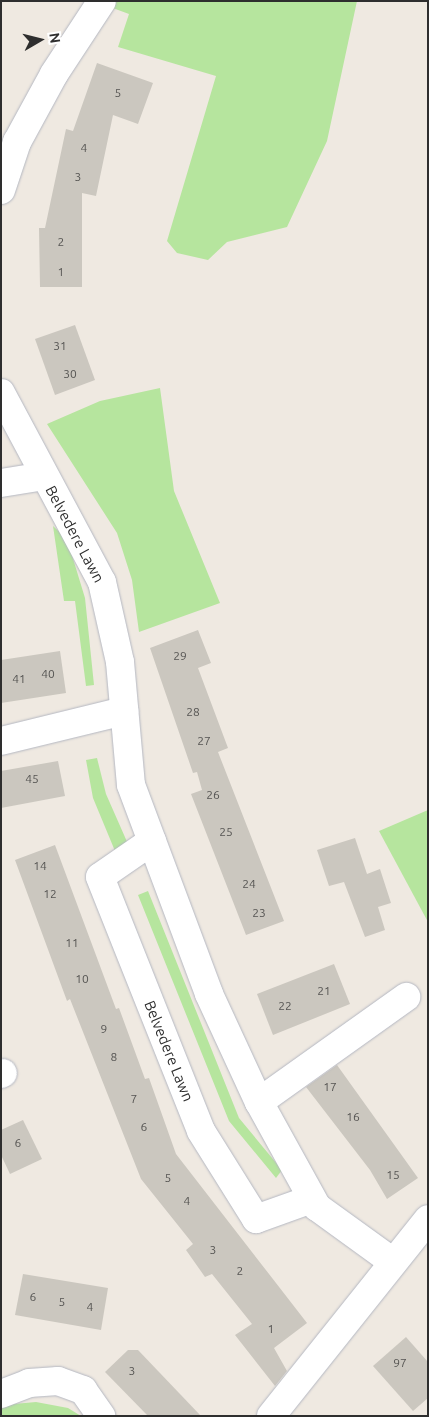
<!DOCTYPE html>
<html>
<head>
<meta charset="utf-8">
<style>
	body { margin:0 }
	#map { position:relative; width:429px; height:1417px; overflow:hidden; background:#efe9e1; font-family:Ubuntu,sans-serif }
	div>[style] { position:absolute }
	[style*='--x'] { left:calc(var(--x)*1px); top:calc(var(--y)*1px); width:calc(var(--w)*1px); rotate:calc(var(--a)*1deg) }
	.green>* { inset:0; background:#b6e59e }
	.building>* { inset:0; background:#cbc7bf }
	.roads { filter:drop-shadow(0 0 1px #b4b7c1) drop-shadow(0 0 1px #b4b7c1) }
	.minor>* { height:28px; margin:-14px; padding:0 14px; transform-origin:14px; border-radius:14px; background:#fff }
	span { translate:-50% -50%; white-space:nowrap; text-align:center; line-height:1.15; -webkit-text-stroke:4.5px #fff; paint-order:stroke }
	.number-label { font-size:12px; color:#555452 }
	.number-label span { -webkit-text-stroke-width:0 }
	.street-label { font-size:15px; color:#2e2e2e }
	.frame { position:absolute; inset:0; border:2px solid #2e2e2e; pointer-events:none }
	.north { position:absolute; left:15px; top:15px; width:50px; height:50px; -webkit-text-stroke:4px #fff; paint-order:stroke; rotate:82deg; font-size:14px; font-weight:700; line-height:20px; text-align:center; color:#2e2e2e }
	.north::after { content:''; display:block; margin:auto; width:18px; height:22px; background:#2e2e2e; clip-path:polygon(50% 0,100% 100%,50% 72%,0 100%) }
</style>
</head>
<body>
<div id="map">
	<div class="green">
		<i style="clip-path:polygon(113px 1px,357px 1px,327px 141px,287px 227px,227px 242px,208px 260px,177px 253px,167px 241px,216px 76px,118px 47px,129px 14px,110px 7px)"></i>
		<i style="clip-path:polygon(160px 388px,174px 491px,220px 603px,139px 632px,132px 580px,117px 533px,47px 424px,100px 401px)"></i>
		<i style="clip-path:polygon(53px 526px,67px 539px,85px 598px,94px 685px,86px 686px,75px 601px,64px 601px)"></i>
		<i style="clip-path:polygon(97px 758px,106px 794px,128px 844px,115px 851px,93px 798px,86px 760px)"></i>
		<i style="clip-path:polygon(428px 810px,428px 922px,379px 831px)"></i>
		<i style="clip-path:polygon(148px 891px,239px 1118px,282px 1170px,276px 1178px,229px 1121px,138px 895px)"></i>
		<i style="clip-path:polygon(36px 1402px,68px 1408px,81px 1416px,1px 1416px,1px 1408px,14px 1404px)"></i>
	</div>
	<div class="building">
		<i style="clip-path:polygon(97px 63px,153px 83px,138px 124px,113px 115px,96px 196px,82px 193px,82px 287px,40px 287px,39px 228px,45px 228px,66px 129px,73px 131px)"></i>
		<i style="clip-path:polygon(75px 325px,95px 380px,55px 395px,35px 339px)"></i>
		<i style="clip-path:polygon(198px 630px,211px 663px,198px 668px,228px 748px,218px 752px,284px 921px,246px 935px,191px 794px,202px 790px,197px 772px,193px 773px,150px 648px)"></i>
		<i style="clip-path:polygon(60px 651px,66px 693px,1px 703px,1px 660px)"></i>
		<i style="clip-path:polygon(58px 761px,65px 796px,1px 808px,1px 771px)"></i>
		<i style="clip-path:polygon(355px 838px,367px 874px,380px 869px,391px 903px,378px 907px,385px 930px,365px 937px,344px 882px,329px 886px,317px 850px)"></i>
		<i style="clip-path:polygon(55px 845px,116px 1009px,119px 1008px,145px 1079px,149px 1078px,176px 1154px,307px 1323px,274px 1348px,287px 1371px,275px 1386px,235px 1335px,252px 1324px,212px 1274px,205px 1277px,186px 1250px,193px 1244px,141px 1179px,70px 999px,67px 1001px,15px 860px)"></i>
		<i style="clip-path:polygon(334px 964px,350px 1004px,273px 1035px,257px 994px)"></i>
		<i style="clip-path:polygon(337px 1065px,418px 1178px,387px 1199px,370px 1170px,306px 1087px)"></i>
		<i style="clip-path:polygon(23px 1120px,42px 1159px,10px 1174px,1px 1155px,1px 1130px)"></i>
		<i style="clip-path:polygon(23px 1274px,108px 1288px,101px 1330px,15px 1315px)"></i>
		<i style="clip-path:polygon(406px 1337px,428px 1362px,428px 1398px,413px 1411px,373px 1366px)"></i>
		<i style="clip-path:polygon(128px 1350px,138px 1350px,201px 1416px,148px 1416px,105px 1372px)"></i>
	</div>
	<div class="roads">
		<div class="minor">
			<i style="--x:1;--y:190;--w:51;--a:-71.6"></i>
			<i style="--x:17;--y:142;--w:77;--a:-61.4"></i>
			<i style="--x:54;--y:74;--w:87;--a:-56.7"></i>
			<i style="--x:1;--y:393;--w:214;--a:61.9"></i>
			<i style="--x:102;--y:582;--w:82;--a:77.3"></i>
			<i style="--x:120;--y:662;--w:123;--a:84.9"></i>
			<i style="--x:131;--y:785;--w:223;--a:69.5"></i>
			<i style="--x:209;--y:994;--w:119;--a:65.2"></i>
			<i style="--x:259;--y:1102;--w:120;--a:61.1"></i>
			<i style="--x:317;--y:1207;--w:94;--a:35.9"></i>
			<i style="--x:1;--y:483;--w:44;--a:-9.2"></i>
			<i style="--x:1;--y:741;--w:127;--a:-13.7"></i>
			<i style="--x:152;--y:841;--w:63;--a:145.3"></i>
			<i style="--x:100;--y:877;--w:273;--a:68.3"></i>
			<i style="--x:201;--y:1131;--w:104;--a:58"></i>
			<i style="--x:256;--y:1219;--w:59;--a:-19.7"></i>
			<i style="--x:1;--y:1074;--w:2;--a:-27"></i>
			<i style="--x:259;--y:1102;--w:181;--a:-35.5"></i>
			<i style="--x:1;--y:1394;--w:30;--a:-21"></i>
			<i style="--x:29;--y:1383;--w:29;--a:-4"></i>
			<i style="--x:58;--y:1381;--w:27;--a:20"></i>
			<i style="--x:83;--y:1390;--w:32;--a:55"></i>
			<i style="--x:271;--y:1416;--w:252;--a:-51.4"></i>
		</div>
	</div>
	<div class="number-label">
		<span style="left:118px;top:93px">5</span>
		<span style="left:84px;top:148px">4</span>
		<span style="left:78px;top:177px">3</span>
		<span style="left:61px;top:242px">2</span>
		<span style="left:61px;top:272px">1</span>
		<span style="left:60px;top:346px">31</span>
		<span style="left:70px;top:374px">30</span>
		<span style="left:180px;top:656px">29</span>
		<span style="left:48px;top:674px">40</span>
		<span style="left:19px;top:679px">41</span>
		<span style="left:193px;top:712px">28</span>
		<span style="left:204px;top:741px">27</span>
		<span style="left:32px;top:779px">45</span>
		<span style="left:213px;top:795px">26</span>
		<span style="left:226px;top:832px">25</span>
		<span style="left:40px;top:866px">14</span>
		<span style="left:249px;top:884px">24</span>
		<span style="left:50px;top:894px">12</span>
		<span style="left:259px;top:913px">23</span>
		<span style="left:72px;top:943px">11</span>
		<span style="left:82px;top:979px">10</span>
		<span style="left:324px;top:991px">21</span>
		<span style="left:285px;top:1006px">22</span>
		<span style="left:104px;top:1029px">9</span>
		<span style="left:114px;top:1057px">8</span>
		<span style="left:330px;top:1087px">17</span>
		<span style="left:134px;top:1099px">7</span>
		<span style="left:353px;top:1117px">16</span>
		<span style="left:144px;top:1127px">6</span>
		<span style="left:18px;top:1143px">6</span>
		<span style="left:393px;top:1175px">15</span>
		<span style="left:168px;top:1178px">5</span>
		<span style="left:187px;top:1201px">4</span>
		<span style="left:213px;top:1250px">3</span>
		<span style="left:240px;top:1271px">2</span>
		<span style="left:33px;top:1297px">6</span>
		<span style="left:62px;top:1302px">5</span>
		<span style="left:90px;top:1307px">4</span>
		<span style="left:271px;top:1329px">1</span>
		<span style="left:400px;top:1363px">97</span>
		<span style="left:132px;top:1371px">3</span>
	</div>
	<div class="street-label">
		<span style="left:75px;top:534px;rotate:62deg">Belvedere Lawn</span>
		<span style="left:169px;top:1051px;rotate:68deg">Belvedere Lawn</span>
	</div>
	<div class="frame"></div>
	<div class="north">N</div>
</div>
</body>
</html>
